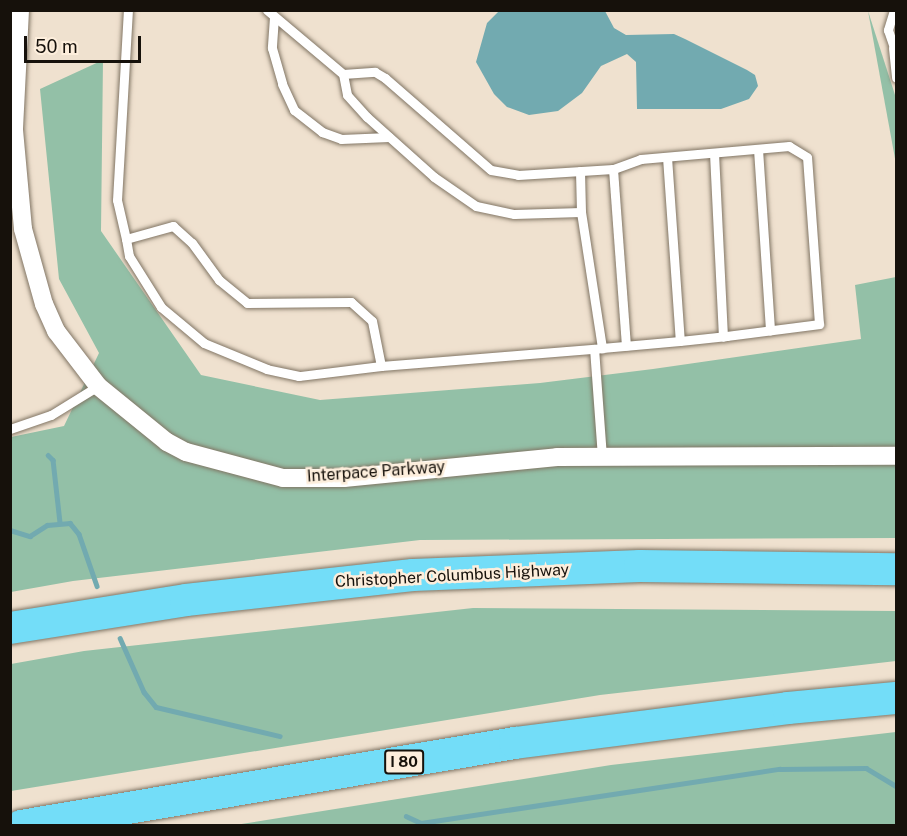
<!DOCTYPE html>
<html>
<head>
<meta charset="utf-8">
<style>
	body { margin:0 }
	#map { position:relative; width:907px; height:836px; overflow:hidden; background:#efe1cf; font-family:"Public Sans",sans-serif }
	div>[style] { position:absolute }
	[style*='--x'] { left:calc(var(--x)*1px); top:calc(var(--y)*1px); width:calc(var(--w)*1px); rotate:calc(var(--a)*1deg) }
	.forest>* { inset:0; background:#93c0a7 }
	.water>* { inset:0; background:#72aab0 }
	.stream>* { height:4.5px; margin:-2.25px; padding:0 2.25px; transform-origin:2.25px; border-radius:2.25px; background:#72aab0 }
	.roads { filter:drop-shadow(0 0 2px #817564) drop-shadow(0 0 2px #817564) }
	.service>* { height:9px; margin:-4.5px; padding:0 4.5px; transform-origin:4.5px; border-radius:4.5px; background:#fff }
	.minor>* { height:18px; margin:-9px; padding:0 9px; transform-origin:9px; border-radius:9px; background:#fff }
	.motorway>* { height:32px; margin:-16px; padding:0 16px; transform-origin:16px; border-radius:16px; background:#73ddf8 }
	span { translate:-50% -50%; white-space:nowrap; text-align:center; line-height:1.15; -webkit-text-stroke:5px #fdeedc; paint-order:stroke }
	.shield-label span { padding:2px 4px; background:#fdeedc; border:2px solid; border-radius:4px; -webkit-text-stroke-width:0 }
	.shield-label { font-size:15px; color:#16110b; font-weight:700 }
	.street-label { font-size:16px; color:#16110b }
	.frame { position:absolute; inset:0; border:12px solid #16110b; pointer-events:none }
	.scale { position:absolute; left:24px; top:36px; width:117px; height:27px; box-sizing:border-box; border:3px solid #16110b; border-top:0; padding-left:8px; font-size:18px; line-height:21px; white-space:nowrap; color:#16110b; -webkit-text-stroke:4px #fdeedc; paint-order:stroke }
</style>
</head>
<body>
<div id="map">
	<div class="forest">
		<i style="clip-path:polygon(868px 11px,896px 98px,896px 164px)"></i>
		<i style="clip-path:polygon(103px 60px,101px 231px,201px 375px,320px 400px,540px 383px,653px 369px,861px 339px,855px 285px,896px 277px,896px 538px,420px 540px,73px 581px,11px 592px,11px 437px,64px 426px,99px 353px,59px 279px,40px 89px)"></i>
		<i style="clip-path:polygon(473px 608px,896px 611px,896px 661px,600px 695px,11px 791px,11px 664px,84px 651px)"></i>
		<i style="clip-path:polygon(896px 732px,896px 825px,235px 825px,611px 765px)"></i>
	</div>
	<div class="water">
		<i style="clip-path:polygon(499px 11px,605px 11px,614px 28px,626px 35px,674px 34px,685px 39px,747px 70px,755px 75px,758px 86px,749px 99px,721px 109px,637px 109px,636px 62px,627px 54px,601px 66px,582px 93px,558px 111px,529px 115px,507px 107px,494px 94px,476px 62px,487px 23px)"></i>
	</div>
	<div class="stream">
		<i style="--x:48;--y:455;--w:7;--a:45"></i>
		<i style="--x:53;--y:460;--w:62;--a:83.6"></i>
		<i style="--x:10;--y:530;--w:21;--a:17"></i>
		<i style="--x:30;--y:536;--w:20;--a:-33"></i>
		<i style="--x:47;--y:525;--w:23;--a:-5"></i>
		<i style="--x:70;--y:523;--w:14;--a:51"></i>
		<i style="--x:79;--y:534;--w:55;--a:70.9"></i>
		<i style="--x:120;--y:638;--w:59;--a:66"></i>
		<i style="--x:144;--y:692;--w:19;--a:51"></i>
		<i style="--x:156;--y:707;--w:127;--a:13.2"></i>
		<i style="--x:406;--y:816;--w:17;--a:25"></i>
		<i style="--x:421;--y:823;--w:363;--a:-8.6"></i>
		<i style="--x:780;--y:769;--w:86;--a:-0.7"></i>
		<i style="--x:866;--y:768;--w:35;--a:31"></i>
	</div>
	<div class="roads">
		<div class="service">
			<i style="--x:267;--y:10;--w:99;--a:40.1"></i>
			<i style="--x:343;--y:74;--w:32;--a:-4"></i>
			<i style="--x:375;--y:72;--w:12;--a:31"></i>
			<i style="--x:385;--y:78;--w:140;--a:41"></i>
			<i style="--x:491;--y:170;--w:27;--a:10"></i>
			<i style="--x:518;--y:175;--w:95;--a:-3.6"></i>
			<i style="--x:894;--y:10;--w:21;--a:107"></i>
			<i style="--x:888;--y:30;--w:24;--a:71"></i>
			<i style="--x:274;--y:17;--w:31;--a:94"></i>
			<i style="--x:272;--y:48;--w:37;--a:74"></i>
			<i style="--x:282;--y:84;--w:29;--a:65"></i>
			<i style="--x:294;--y:110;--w:36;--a:38"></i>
			<i style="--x:322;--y:132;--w:20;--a:20"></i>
			<i style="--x:341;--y:139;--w:48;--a:-2.4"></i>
			<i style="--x:893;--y:48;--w:30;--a:84"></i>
			<i style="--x:343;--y:74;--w:21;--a:79"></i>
			<i style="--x:347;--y:95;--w:30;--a:48"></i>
			<i style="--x:367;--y:117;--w:90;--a:41.8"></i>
			<i style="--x:434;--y:177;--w:51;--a:34.6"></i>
			<i style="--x:476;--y:206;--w:39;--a:12"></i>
			<i style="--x:514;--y:214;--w:67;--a:-1.7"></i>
			<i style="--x:581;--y:212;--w:41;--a:-91.4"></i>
			<i style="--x:758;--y:149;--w:182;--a:86.2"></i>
			<i style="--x:714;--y:153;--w:184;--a:87.2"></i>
			<i style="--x:667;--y:157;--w:184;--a:86"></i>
			<i style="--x:581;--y:212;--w:138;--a:81.2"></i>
			<i style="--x:126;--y:239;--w:40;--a:-103"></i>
			<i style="--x:117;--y:200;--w:190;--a:-86.7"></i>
			<i style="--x:381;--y:366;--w:83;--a:173"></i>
			<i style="--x:299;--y:376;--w:33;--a:-168"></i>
			<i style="--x:267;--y:369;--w:68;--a:-157.6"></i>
			<i style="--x:204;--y:343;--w:56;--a:-140.1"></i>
			<i style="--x:161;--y:307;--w:60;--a:-122.1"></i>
			<i style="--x:129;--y:256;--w:17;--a:-100"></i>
			<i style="--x:126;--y:239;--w:49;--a:-15.5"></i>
			<i style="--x:173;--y:226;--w:25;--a:42"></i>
			<i style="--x:192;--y:243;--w:46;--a:53.9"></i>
			<i style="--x:219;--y:280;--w:36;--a:39"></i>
			<i style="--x:247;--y:303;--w:104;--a:-0.6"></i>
			<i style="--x:351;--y:302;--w:28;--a:42"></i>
			<i style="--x:372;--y:321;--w:46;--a:78.7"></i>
			<i style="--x:381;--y:366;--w:214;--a:-4.6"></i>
			<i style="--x:10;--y:429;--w:43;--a:-18.9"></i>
			<i style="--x:51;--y:415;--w:55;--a:-31.7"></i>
			<i style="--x:602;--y:457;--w:108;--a:-94.2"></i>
			<i style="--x:594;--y:349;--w:8;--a:-7"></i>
			<i style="--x:602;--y:348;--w:78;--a:-5.1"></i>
			<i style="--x:680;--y:341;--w:47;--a:-6.1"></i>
			<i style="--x:727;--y:336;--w:93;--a:-7.4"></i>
			<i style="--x:819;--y:324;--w:167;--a:-94.1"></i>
			<i style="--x:807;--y:157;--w:21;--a:-149"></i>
			<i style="--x:789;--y:146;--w:149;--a:175"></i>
			<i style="--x:641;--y:159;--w:30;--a:160"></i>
			<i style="--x:613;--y:169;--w:177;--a:85.8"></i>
		</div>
		<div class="minor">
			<i style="--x:20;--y:10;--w:120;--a:92.9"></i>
			<i style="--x:14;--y:130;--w:99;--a:84.8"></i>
			<i style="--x:23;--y:229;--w:78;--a:74.4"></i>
			<i style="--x:44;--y:304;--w:30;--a:66"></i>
			<i style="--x:56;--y:331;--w:69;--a:52.6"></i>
			<i style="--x:98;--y:386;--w:89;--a:39.1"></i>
			<i style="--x:167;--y:442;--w:21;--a:28"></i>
			<i style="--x:186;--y:452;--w:100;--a:15"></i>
			<i style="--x:283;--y:478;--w:61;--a:0"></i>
			<i style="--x:344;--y:478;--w:214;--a:-5.6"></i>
			<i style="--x:557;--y:457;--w:339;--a:-0.2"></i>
		</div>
		<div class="motorway">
			<i style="--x:10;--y:628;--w:178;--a:-9"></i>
			<i style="--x:186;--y:600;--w:228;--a:-6.3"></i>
			<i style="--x:413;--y:575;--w:227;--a:-2.3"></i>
			<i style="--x:640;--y:566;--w:256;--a:0.7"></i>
			<i style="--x:21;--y:826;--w:501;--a:-9.54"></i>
			<i style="--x:515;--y:743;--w:275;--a:-7.3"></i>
			<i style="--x:788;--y:708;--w:108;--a:-5.3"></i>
		</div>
	</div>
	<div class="shield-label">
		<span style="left:404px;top:762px">I 80</span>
	</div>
	<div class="street-label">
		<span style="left:376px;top:472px;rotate:-4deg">Interpace Parkway</span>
		<span style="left:452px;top:576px;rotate:-3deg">Christopher Columbus Highway</span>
	</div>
	<div class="frame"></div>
	<div class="scale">50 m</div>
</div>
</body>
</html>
